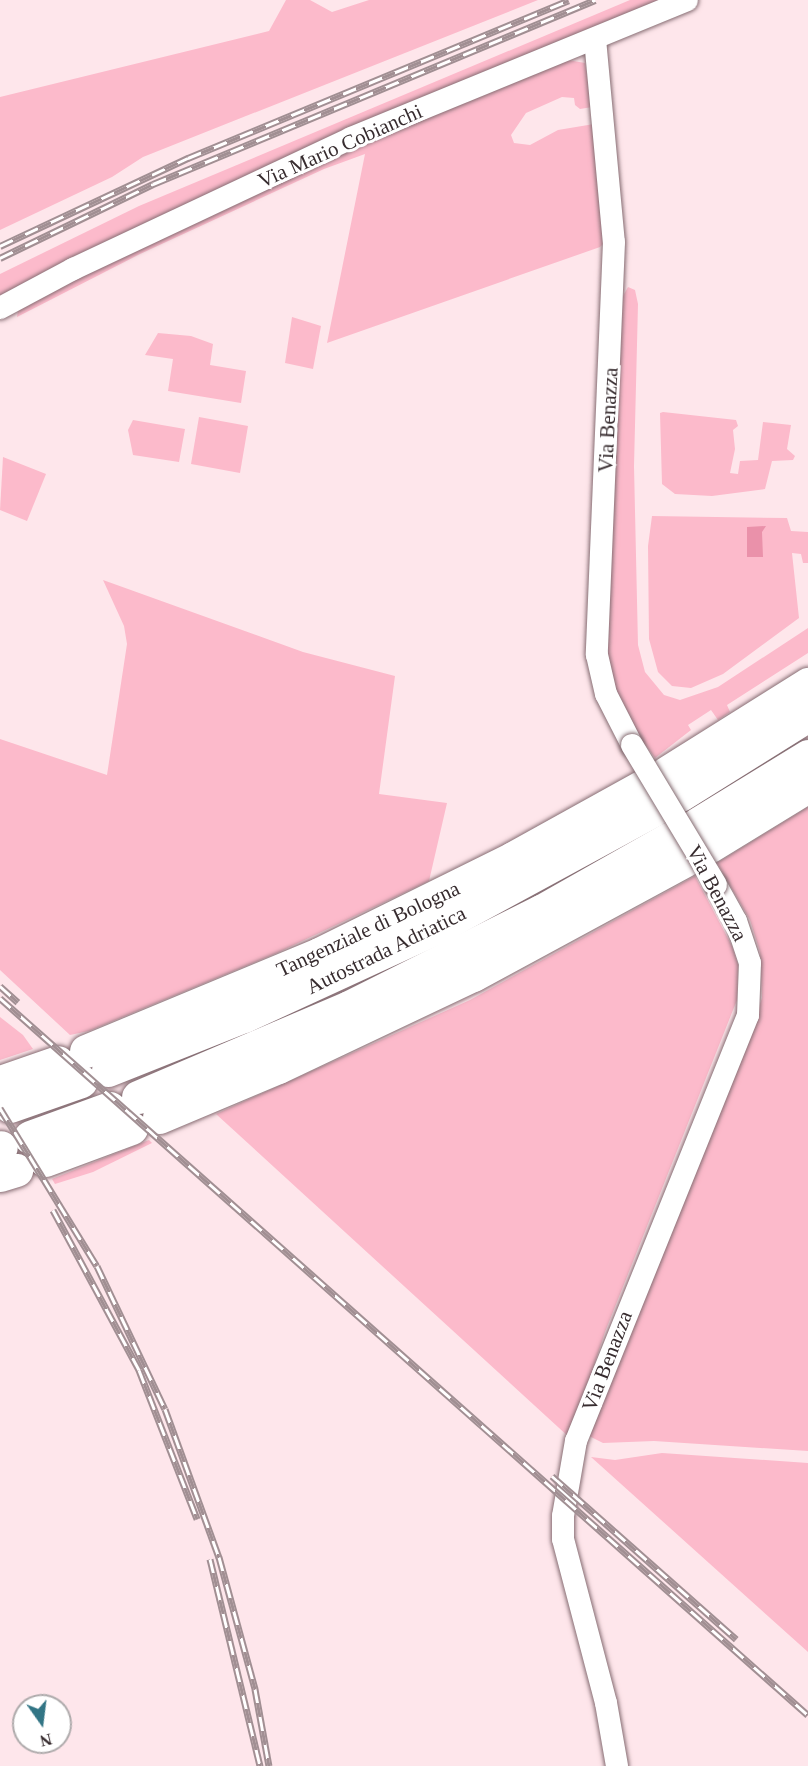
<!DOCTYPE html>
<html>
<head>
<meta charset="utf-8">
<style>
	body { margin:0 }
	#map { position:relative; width:808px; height:1766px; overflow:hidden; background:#fee6eb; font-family:Georgia,serif }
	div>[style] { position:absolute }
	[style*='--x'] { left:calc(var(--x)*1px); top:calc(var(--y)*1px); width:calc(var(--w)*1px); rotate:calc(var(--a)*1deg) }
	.green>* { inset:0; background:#fcbacb }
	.water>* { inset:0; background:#ea91aa }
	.roads { filter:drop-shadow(0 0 2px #866d73) drop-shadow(0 0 2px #866d73) }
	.minor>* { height:22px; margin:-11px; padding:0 11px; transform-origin:11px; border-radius:11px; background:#fff }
	.highway>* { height:33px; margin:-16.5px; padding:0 16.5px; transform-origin:16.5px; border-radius:16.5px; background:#fff }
	.rail>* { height:7px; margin-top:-3.5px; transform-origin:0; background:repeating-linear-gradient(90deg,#fff 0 14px,#a18f93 0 28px); box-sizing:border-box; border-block:2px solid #a18f93 }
	.bridges { filter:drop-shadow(0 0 2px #866d73) drop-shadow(0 0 2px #866d73) }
	.minor-bridge>* { height:22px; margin:-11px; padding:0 11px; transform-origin:11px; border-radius:11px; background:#fff }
	span { translate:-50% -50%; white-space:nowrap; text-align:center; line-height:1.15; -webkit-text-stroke:6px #fff; paint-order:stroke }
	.street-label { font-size:21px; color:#372c2f }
	.north { position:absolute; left:12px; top:1694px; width:60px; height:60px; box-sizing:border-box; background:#fff; border:2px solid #afabac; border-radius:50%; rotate:166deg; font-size:16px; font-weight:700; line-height:24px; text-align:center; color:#372c2f }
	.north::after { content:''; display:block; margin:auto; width:21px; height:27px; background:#327585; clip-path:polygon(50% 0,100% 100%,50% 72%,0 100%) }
</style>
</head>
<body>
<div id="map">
	<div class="green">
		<i style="clip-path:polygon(286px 0,310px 0,332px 12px,369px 0,538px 0,143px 157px,112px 177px,0 230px,0 97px,269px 31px)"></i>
		<i style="clip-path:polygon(630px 0,666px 0,0 298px,0 274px,139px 206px)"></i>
		<i style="clip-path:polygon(568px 60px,585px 63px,592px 107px,580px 109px,575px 105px,574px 98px,562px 97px,526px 113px,511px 135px,514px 143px,530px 145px,558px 130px,594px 124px,604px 243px,600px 247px,327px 343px,365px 154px,324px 169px,140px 254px,17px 317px,18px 310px,118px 258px,380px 137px)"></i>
		<i style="clip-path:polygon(628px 287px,635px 290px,638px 304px,634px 466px,638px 645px,645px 672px,664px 695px,680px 700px,718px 687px,808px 628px,808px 653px,727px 705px,730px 712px,718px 720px,711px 710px,688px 725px,691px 730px,655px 758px,631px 725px,607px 667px,623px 296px)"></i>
		<i style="clip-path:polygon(292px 317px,321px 326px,313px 369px,285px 363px)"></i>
		<i style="clip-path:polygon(158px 333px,191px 336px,213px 344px,210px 365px,246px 371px,241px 403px,168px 391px,173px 359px,145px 355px)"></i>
		<i style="clip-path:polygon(663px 412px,736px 420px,738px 426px,733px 430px,735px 449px,730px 473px,738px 474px,740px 461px,758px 460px,763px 422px,791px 425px,787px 449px,795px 456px,793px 460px,772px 461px,765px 489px,712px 496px,675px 494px,662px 484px,660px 413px)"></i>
		<i style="clip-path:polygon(199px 417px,248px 426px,240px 473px,191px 464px)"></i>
		<i style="clip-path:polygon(133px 420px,185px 429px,179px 462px,133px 455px,128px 430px)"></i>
		<i style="clip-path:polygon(3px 457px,46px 474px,27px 521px,0 510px)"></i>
		<i style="clip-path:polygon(652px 516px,787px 518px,791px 531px,808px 532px,808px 563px,803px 563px,801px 554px,792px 553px,799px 618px,723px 674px,691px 688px,672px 686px,658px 672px,649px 639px,648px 546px)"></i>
		<i style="clip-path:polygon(103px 580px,303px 652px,395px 676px,379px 794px,447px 803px,429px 881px,277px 953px,89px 1031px,70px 1035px,0 970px,0 739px,107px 775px,127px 644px,124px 626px)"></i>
		<i style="clip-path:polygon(808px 807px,808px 1451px,654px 1441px,603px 1443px,589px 1436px,749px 1039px,762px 998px,760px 952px,750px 920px,717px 863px)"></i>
		<i style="clip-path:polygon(695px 876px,732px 946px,738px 965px,737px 1000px,605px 1332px,570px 1438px,216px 1114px,470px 1000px)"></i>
		<i style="clip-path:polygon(0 1017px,23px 1035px,33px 1049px,0 1060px)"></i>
		<i style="clip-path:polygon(149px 1140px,152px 1143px,93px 1172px,55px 1184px,52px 1179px)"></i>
		<i style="clip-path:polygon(662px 1453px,808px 1463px,808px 1652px,591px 1457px,615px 1460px)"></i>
	</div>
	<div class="water">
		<i style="clip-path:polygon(766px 526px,762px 532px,763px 557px,747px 557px,747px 527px)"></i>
	</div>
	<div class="roads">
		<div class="minor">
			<i style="--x:595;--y:39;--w:204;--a:84.7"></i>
			<i style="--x:614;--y:242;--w:413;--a:92.4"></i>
			<i style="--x:597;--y:655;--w:40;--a:77"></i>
			<i style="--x:606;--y:694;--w:57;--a:63"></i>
			<i style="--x:0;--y:308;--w:83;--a:-28.1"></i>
			<i style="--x:73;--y:269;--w:307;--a:-25.2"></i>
			<i style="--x:351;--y:138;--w:363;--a:-22.3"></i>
			<i style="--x:617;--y:1766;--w:64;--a:-99.9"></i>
			<i style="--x:606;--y:1703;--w:170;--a:-104.7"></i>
			<i style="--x:563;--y:1539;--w:23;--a:-90"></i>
			<i style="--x:563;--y:1516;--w:76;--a:-80.2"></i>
			<i style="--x:576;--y:1441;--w:459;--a:-68"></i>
			<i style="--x:748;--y:1015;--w:52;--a:-87.8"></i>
			<i style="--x:750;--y:963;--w:44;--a:-108.4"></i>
			<i style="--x:736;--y:921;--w:41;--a:-119.1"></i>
		</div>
		<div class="highway">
			<i style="--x:666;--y:773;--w:168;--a:-32.1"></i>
			<i style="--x:680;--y:795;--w:151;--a:-32"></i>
			<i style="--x:697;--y:824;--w:130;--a:-31.5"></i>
			<i style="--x:710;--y:846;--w:115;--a:-31.5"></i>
			<i style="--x:86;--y:1051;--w:252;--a:-22.6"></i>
			<i style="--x:319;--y:954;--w:216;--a:-26.3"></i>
			<i style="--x:513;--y:858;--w:146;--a:-29"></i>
			<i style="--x:108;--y:1070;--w:146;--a:-21.7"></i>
			<i style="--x:244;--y:1016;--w:216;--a:-24.7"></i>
			<i style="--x:440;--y:926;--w:243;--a:-28.5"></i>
			<i style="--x:0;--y:1082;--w:61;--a:-19"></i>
			<i style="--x:138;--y:1097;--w:229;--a:-23.1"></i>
			<i style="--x:349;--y:1007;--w:215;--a:-26.6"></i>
			<i style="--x:541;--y:911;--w:148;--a:-29.5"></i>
			<i style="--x:10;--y:1106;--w:75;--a:-19.4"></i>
			<i style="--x:159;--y:1117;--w:129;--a:-22.8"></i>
			<i style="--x:278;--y:1067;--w:216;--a:-25.3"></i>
			<i style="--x:473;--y:975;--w:240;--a:-28.4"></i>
			<i style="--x:30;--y:1137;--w:85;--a:-19.9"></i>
			<i style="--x:0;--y:1148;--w:1;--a:-45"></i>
			<i style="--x:45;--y:1160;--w:92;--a:-20.4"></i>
			<i style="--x:0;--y:1175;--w:17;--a:-17"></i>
		</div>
	</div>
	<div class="rail">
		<i style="--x:0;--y:246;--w:208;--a:-25.1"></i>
		<i style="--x:188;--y:158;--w:412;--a:-22.5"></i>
		<i style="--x:0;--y:258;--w:170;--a:-25.8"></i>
		<i style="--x:153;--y:184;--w:479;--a:-22.6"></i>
		<i style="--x:0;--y:986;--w:24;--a:42"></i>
		<i style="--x:0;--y:998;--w:1080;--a:41.59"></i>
		<i style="--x:0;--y:1108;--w:185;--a:58.5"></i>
		<i style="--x:97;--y:1266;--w:158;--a:64.6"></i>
		<i style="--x:165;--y:1409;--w:158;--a:70"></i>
		<i style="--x:219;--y:1557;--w:137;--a:74.7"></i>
		<i style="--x:255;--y:1689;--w:78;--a:79.7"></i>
		<i style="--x:53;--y:1210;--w:182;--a:61.7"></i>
		<i style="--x:139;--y:1370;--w:160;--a:68.7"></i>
		<i style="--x:552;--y:1476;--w:246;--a:41.5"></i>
		<i style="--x:210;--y:1559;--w:213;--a:76.4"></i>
	</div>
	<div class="bridges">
		<div class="minor-bridge">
			<i style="--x:632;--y:745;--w:163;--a:59"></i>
		</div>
	</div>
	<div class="street-label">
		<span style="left:340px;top:146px;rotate:-24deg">Via Mario Cobianchi</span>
		<span style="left:608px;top:420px;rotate:-87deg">Via Benazza</span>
		<span style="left:717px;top:893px;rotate:62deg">Via Benazza</span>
		<span style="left:368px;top:929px;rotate:-25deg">Tangenziale di Bologna</span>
		<span style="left:386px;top:950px;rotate:-26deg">Autostrada Adriatica</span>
		<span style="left:607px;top:1361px;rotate:-69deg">Via Benazza</span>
	</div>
	<div class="north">N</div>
</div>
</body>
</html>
